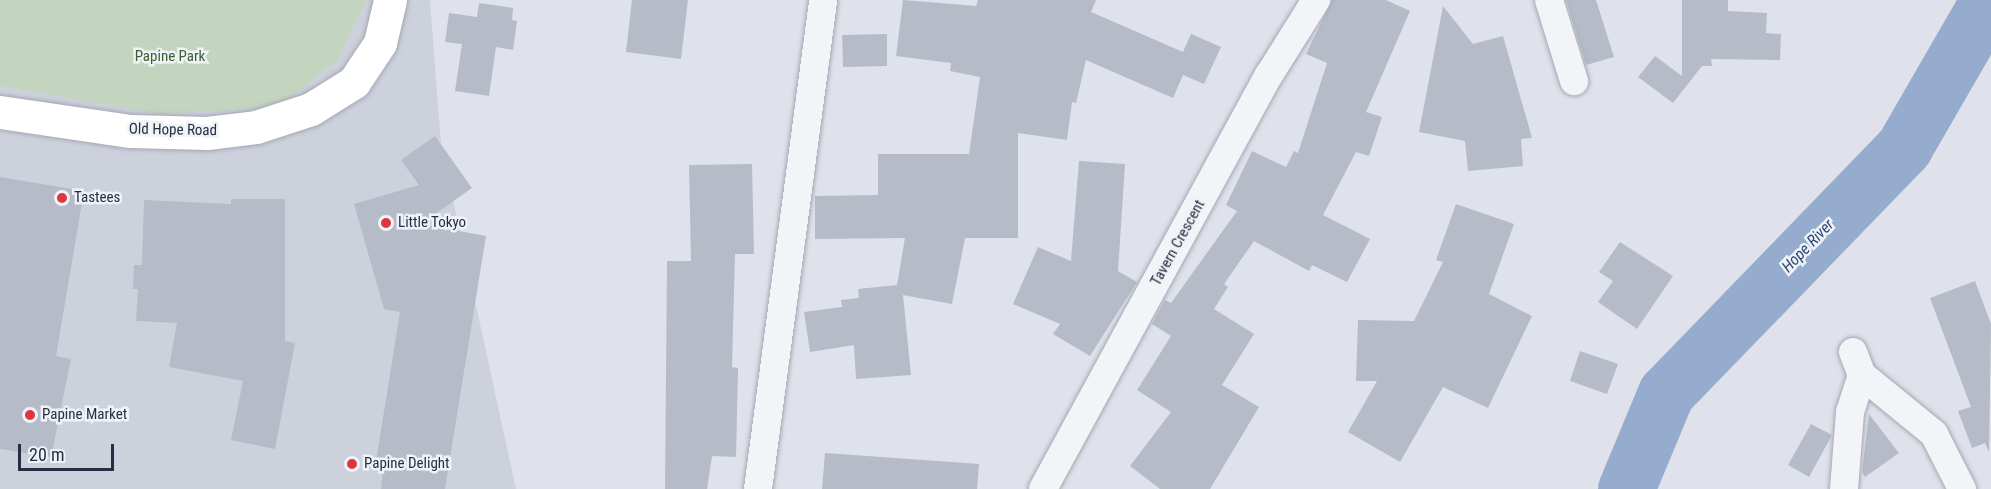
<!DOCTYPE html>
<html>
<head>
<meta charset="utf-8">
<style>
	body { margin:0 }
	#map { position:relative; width:1991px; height:489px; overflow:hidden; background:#dfe2ea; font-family:"Roboto Condensed",sans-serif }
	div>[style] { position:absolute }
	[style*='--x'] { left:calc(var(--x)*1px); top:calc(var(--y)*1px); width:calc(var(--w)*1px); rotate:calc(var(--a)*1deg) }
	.built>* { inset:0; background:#cdd1dc }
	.green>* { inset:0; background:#c3d5bf }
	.river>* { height:57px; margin:-28.5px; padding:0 28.5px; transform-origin:28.5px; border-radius:28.5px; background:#96acce }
	.building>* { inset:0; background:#b6bbc8 }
	.roads { filter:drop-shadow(0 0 2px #a4a8b5) drop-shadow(0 0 2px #a4a8b5) }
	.minor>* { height:28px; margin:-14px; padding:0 14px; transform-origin:14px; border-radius:14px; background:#f2f4f8 }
	.primary>* { height:33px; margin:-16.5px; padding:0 16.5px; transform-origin:16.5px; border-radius:16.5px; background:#fff }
	.dots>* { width:16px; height:16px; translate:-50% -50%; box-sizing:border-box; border:3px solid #eff2f7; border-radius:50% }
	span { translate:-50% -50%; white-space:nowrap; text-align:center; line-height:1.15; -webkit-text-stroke:5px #eff2f7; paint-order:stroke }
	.park-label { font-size:15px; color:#366032 }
	.street-label { font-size:15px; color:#262e43 }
	.poi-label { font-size:15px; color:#262e43 }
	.left { translate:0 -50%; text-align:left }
	.water-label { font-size:16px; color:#2c487c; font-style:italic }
	.scale { position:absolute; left:18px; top:444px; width:96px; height:27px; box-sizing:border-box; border:3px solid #262e43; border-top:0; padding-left:8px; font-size:18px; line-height:21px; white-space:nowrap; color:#262e43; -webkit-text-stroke:4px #eff2f7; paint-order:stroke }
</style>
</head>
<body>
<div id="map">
	<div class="built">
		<i style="clip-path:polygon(0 0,430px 0,441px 145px,516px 489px,0 489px)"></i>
	</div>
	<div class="green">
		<i style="clip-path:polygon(0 0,366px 0,338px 59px,278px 108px,159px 114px,0 86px)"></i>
	</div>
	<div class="river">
		<i style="--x:1626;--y:489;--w:104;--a:-67.4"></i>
		<i style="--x:1666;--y:393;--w:342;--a:-45.9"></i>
		<i style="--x:1904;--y:147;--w:170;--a:-60"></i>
	</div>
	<div class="building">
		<i style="clip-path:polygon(632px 0,688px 0,681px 59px,626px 52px)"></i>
		<i style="clip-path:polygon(903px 0,976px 6px,978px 0,1096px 0,1091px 12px,1183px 52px,1191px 34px,1221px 47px,1204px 84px,1183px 75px,1173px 98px,1086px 60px,1076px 103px,1072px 102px,1067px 140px,1018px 133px,1018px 238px,965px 238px,952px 304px,903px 295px,911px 375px,856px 379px,854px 345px,810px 352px,804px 312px,842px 307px,841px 300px,859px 298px,858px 289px,897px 285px,905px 238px,815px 239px,815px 196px,878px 195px,878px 154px,969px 154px,980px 77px,950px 71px,951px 63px,896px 56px)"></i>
		<i style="clip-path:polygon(1332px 0,1386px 0,1410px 11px,1366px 112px,1382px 117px,1369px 156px,1356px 152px,1323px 215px,1370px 239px,1347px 282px,1312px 265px,1309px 271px,1254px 241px,1224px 284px,1228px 287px,1214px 309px,1254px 334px,1222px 385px,1259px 407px,1210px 489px,1160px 489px,1130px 466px,1171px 412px,1137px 390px,1171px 336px,1152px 324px,1165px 300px,1171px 303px,1237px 211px,1226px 205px,1252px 151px,1286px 167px,1294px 151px,1298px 153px,1327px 63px,1306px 54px)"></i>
		<i style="clip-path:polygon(1566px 0,1596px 0,1614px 57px,1586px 65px)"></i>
		<i style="clip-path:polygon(1682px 0,1728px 0,1728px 11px,1767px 13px,1766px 33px,1781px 34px,1780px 60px,1711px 59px,1712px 66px,1702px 66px,1673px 103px,1638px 77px,1655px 56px,1682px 76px)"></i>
		<i style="clip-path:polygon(479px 3px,513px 8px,512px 20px,517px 21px,513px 50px,496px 47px,489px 96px,455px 91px,462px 44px,445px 42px,449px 13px,477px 17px)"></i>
		<i style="clip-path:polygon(1443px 6px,1473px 44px,1503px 36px,1532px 138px,1521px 139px,1523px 166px,1468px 171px,1465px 141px,1419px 132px)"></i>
		<i style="clip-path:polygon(887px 34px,887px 66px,843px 67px,842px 35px)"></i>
		<i style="clip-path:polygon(435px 136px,472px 188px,421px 224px,486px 236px,445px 489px,381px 489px,383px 470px,375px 468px,400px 312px,384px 309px,354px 204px,419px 185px,401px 160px)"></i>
		<i style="clip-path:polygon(1079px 161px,1125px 164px,1118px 271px,1137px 282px,1090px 356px,1053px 334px,1060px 324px,1013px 304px,1038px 247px,1071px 261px)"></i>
		<i style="clip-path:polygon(752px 164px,754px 254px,735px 254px,732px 367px,738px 368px,736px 457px,712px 456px,707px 489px,665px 489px,667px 261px,691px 261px,689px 165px)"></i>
		<i style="clip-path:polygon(0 177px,84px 191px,56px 356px,71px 359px,51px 457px,0 449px)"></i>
		<i style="clip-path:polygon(231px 199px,285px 199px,285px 341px,295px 343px,275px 449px,231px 440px,243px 381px,169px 367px,177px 323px,136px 321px,138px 289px,133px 289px,134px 265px,142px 265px,144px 200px,231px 204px)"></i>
		<i style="clip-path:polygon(1456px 204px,1514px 224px,1489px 294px,1532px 316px,1488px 408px,1443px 387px,1400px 462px,1348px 432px,1377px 381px,1356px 381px,1358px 320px,1414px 321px,1443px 262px,1436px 260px)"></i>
		<i style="clip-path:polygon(1620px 242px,1673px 276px,1637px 329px,1598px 302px,1613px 281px,1599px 272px)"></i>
		<i style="clip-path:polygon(1975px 281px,1991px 324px,1989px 452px,1985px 443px,1972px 448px,1958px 411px,1971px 407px,1930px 298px)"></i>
		<i style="clip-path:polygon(1580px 351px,1618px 364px,1607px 394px,1570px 381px)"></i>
		<i style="clip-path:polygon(1869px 414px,1899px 453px,1865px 477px,1862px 472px)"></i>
		<i style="clip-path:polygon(1811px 424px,1832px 435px,1809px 477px,1788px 465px)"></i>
		<i style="clip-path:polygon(825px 453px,979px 464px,977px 489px,822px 489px)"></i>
	</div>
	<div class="roads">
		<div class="minor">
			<i style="--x:1549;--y:0;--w:85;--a:72.8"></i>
			<i style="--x:1853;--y:352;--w:25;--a:69"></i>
			<i style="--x:1862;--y:375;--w:93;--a:39.3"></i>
			<i style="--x:1934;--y:434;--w:62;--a:63"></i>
			<i style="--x:758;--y:489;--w:493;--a:-82.4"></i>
			<i style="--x:1043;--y:489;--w:472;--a:-61.4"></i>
			<i style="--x:1269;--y:75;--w:89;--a:-57.9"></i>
			<i style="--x:1844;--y:489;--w:77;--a:-85.5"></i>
			<i style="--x:1850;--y:412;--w:39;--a:-72"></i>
		</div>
		<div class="primary">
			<i style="--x:0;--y:112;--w:132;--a:8.3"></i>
			<i style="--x:131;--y:131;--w:76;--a:1.5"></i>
			<i style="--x:207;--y:133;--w:49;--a:-7"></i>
			<i style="--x:256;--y:127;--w:58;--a:-18.1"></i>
			<i style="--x:311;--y:109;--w:51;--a:-32.1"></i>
			<i style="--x:354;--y:82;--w:47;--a:-56.3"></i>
			<i style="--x:380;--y:43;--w:44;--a:-76.9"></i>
		</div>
	</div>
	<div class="dots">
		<i style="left:62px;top:198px;background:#dd3640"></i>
		<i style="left:386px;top:223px;background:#dd3640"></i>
		<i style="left:30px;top:415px;background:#dd3640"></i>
		<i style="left:352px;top:464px;background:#dd3640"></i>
	</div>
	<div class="park-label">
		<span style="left:170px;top:57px">Papine Park</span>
	</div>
	<div class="street-label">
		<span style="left:173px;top:130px;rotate:1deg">Old Hope Road</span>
		<span style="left:1178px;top:243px;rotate:-61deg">Tavern Crescent</span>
	</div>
	<div class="poi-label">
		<span class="left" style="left:74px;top:198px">Tastees</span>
		<span class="left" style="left:398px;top:223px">Little Tokyo</span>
		<span class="left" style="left:42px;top:415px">Papine Market</span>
		<span class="left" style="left:364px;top:464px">Papine Delight</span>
	</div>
	<div class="water-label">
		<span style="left:1808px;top:246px;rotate:-46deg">Hope River</span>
	</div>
	<div class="scale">20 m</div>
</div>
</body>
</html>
